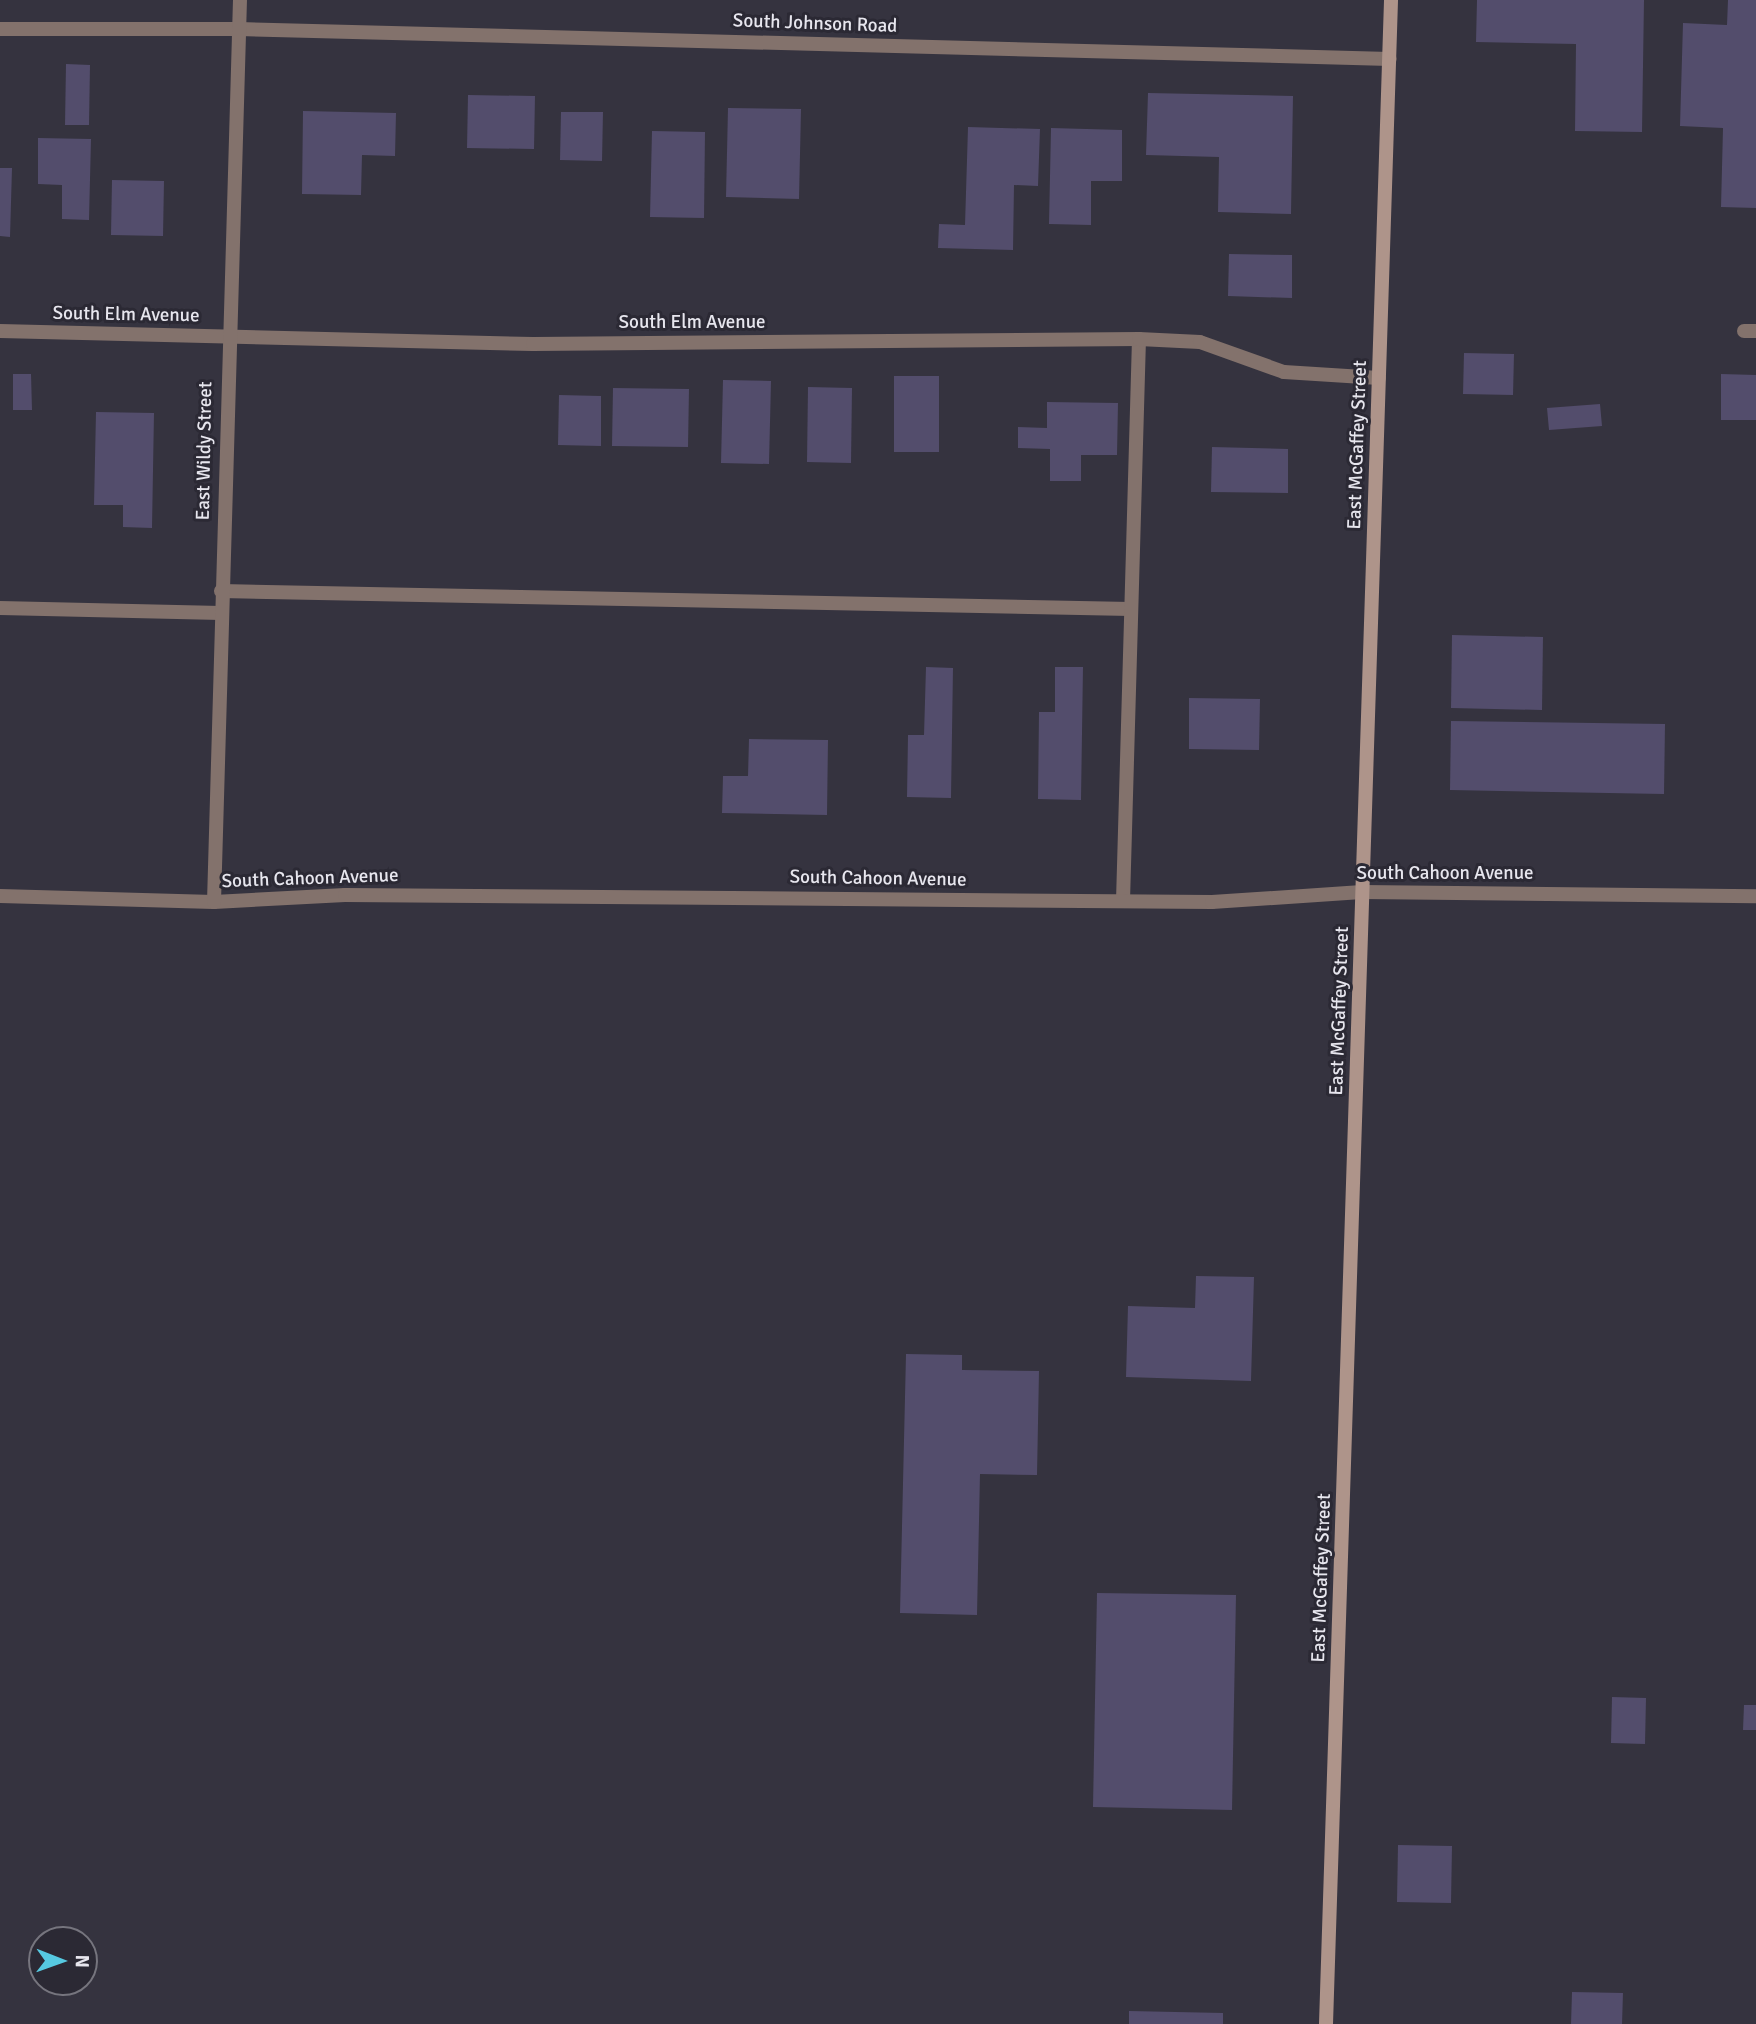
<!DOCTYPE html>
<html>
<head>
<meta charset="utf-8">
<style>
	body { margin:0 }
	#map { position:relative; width:1756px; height:2024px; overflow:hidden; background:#35333f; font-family:Signika,sans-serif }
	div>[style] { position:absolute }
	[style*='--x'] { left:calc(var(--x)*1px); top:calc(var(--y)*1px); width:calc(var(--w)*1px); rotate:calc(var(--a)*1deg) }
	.building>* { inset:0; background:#534d6c }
	.service>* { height:14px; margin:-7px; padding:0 7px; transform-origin:7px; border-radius:7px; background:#83726c }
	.minor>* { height:14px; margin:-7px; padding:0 7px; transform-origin:7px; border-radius:7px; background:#83726c }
	.secondary>* { height:14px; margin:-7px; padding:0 7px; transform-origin:7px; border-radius:7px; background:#ae948a }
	span { translate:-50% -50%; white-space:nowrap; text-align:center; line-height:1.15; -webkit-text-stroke:6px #2b2934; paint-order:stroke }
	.street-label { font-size:19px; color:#e7e6ee }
	.north { position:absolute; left:28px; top:1926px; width:70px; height:70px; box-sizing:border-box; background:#2b2934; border:2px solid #76757e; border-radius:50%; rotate:91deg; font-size:19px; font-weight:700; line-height:28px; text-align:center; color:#e7e6ee }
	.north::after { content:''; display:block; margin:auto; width:24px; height:32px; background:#56c9e1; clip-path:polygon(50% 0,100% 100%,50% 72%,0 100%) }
</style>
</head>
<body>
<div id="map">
	<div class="building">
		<i style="clip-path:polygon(1477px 0,1644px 0,1642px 132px,1575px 131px,1576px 44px,1476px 42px)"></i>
		<i style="clip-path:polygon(1728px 0,1756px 0,1756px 208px,1721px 207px,1723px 128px,1680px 126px,1683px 23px,1727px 25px)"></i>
		<i style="clip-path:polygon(66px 64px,90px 65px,89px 125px,65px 125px)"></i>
		<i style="clip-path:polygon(1148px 93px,1293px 96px,1291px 214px,1218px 212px,1219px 157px,1146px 155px)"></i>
		<i style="clip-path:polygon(468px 95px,535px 96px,534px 149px,467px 148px)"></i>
		<i style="clip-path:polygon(728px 108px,801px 109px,799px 199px,726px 197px)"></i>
		<i style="clip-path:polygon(303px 111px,396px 113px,395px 156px,362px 155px,361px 195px,302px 194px)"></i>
		<i style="clip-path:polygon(561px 112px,603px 112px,602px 161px,560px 160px)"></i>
		<i style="clip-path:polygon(968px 127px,1040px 129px,1038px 186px,1014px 185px,1013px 250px,938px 248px,939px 224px,965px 225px)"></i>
		<i style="clip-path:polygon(1051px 128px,1122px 130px,1122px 181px,1091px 181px,1091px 225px,1049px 224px)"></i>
		<i style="clip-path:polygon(652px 131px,705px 132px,704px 218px,650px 217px)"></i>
		<i style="clip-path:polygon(38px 138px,91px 139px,89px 220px,62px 219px,62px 185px,38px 184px)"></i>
		<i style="clip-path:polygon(0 168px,12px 168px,10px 237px,0 236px)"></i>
		<i style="clip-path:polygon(112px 180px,164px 181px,163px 236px,111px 235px)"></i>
		<i style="clip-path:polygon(1229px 254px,1292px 255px,1292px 298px,1228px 296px)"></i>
		<i style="clip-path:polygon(1464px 353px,1514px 354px,1513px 395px,1463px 394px)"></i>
		<i style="clip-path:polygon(13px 374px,31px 374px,32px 410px,13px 410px)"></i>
		<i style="clip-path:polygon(1721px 374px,1756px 375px,1756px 420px,1721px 420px)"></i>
		<i style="clip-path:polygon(894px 376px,939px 376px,939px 452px,894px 452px)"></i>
		<i style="clip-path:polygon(723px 380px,771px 381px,769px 464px,721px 463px)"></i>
		<i style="clip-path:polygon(808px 387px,852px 388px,851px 463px,807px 462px)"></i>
		<i style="clip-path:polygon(613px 388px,689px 389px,688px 447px,612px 446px)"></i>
		<i style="clip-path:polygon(559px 395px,601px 396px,601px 446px,558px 445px)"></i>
		<i style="clip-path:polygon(1047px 402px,1118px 403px,1117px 455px,1081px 455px,1081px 481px,1050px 481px,1050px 449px,1018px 448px,1018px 427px,1047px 428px)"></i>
		<i style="clip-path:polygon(1600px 404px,1602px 426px,1549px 430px,1547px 408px)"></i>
		<i style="clip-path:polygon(96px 412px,154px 413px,152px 528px,123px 527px,123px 505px,94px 505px)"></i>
		<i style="clip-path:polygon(1212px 447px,1288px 449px,1288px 493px,1211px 492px)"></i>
		<i style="clip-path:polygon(1452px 635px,1543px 637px,1542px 710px,1451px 708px)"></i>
		<i style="clip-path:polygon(926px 667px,953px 668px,951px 798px,907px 797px,908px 735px,924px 735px)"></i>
		<i style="clip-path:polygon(1055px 667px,1083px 667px,1081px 800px,1038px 799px,1039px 712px,1055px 712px)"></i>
		<i style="clip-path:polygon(1189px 698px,1260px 699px,1259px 750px,1189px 749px)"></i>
		<i style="clip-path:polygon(1451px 721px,1665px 724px,1664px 794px,1450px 790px)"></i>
		<i style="clip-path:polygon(749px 739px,828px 740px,827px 815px,722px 813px,723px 776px,748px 776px)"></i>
		<i style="clip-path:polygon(1196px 1276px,1254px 1277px,1251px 1381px,1126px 1377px,1128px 1306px,1195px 1308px)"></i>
		<i style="clip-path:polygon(906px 1354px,962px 1355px,962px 1370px,1039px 1371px,1037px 1475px,980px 1474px,977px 1615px,900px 1613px)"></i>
		<i style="clip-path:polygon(1097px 1593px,1236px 1595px,1232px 1810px,1093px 1807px)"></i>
		<i style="clip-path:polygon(1612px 1697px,1646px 1698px,1645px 1744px,1611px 1743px)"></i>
		<i style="clip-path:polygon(1744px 1705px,1756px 1705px,1756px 1730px,1743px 1730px)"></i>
		<i style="clip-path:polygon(1398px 1845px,1452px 1846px,1451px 1903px,1397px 1902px)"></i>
		<i style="clip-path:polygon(1572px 1992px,1623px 1993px,1622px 2024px,1571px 2024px)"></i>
		<i style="clip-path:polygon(1129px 2011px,1223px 2013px,1223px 2024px,1129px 2024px)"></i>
	</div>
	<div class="service">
		<i style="--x:0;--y:29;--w:239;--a:0"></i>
		<i style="--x:1744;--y:331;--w:12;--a:0"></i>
		<i style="--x:221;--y:591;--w:910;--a:1.13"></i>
		<i style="--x:0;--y:608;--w:221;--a:1.3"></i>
		<i style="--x:1123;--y:901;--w:562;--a:-88.37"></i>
	</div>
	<div class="minor">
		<i style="--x:239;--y:29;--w:1151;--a:1.49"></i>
		<i style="--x:0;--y:331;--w:533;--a:1.4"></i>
		<i style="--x:533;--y:344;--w:606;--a:-0.47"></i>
		<i style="--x:1139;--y:339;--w:61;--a:2.8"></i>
		<i style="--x:1200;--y:342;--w:89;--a:19.7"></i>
		<i style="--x:1284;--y:372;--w:95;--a:3.6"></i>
		<i style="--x:0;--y:896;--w:214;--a:1.6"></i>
		<i style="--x:214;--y:902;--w:131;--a:-3.1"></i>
		<i style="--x:345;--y:895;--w:867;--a:0.46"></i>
		<i style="--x:1212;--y:902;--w:150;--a:-3.8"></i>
		<i style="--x:1362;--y:892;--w:394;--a:0.6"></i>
		<i style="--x:214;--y:902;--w:902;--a:-88.35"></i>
	</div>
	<div class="secondary">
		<i style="--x:1326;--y:2024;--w:2025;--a:-88.16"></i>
	</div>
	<div class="street-label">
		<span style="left:815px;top:24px;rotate:2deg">South Johnson Road</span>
		<span style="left:126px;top:315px;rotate:1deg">South Elm Avenue</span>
		<span style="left:692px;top:323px">South Elm Avenue</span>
		<span style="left:1358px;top:445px;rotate:-88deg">East McGaffey Street</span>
		<span style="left:205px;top:451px;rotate:-89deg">East Wildy Street</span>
		<span style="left:1445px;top:874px">South Cahoon Avenue</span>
		<span style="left:310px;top:879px;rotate:-2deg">South Cahoon Avenue</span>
		<span style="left:878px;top:879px;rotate:1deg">South Cahoon Avenue</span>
		<span style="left:1340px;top:1011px;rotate:-88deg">East McGaffey Street</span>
		<span style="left:1322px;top:1578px;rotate:-88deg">East McGaffey Street</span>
	</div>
	<div class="north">N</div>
</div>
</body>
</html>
